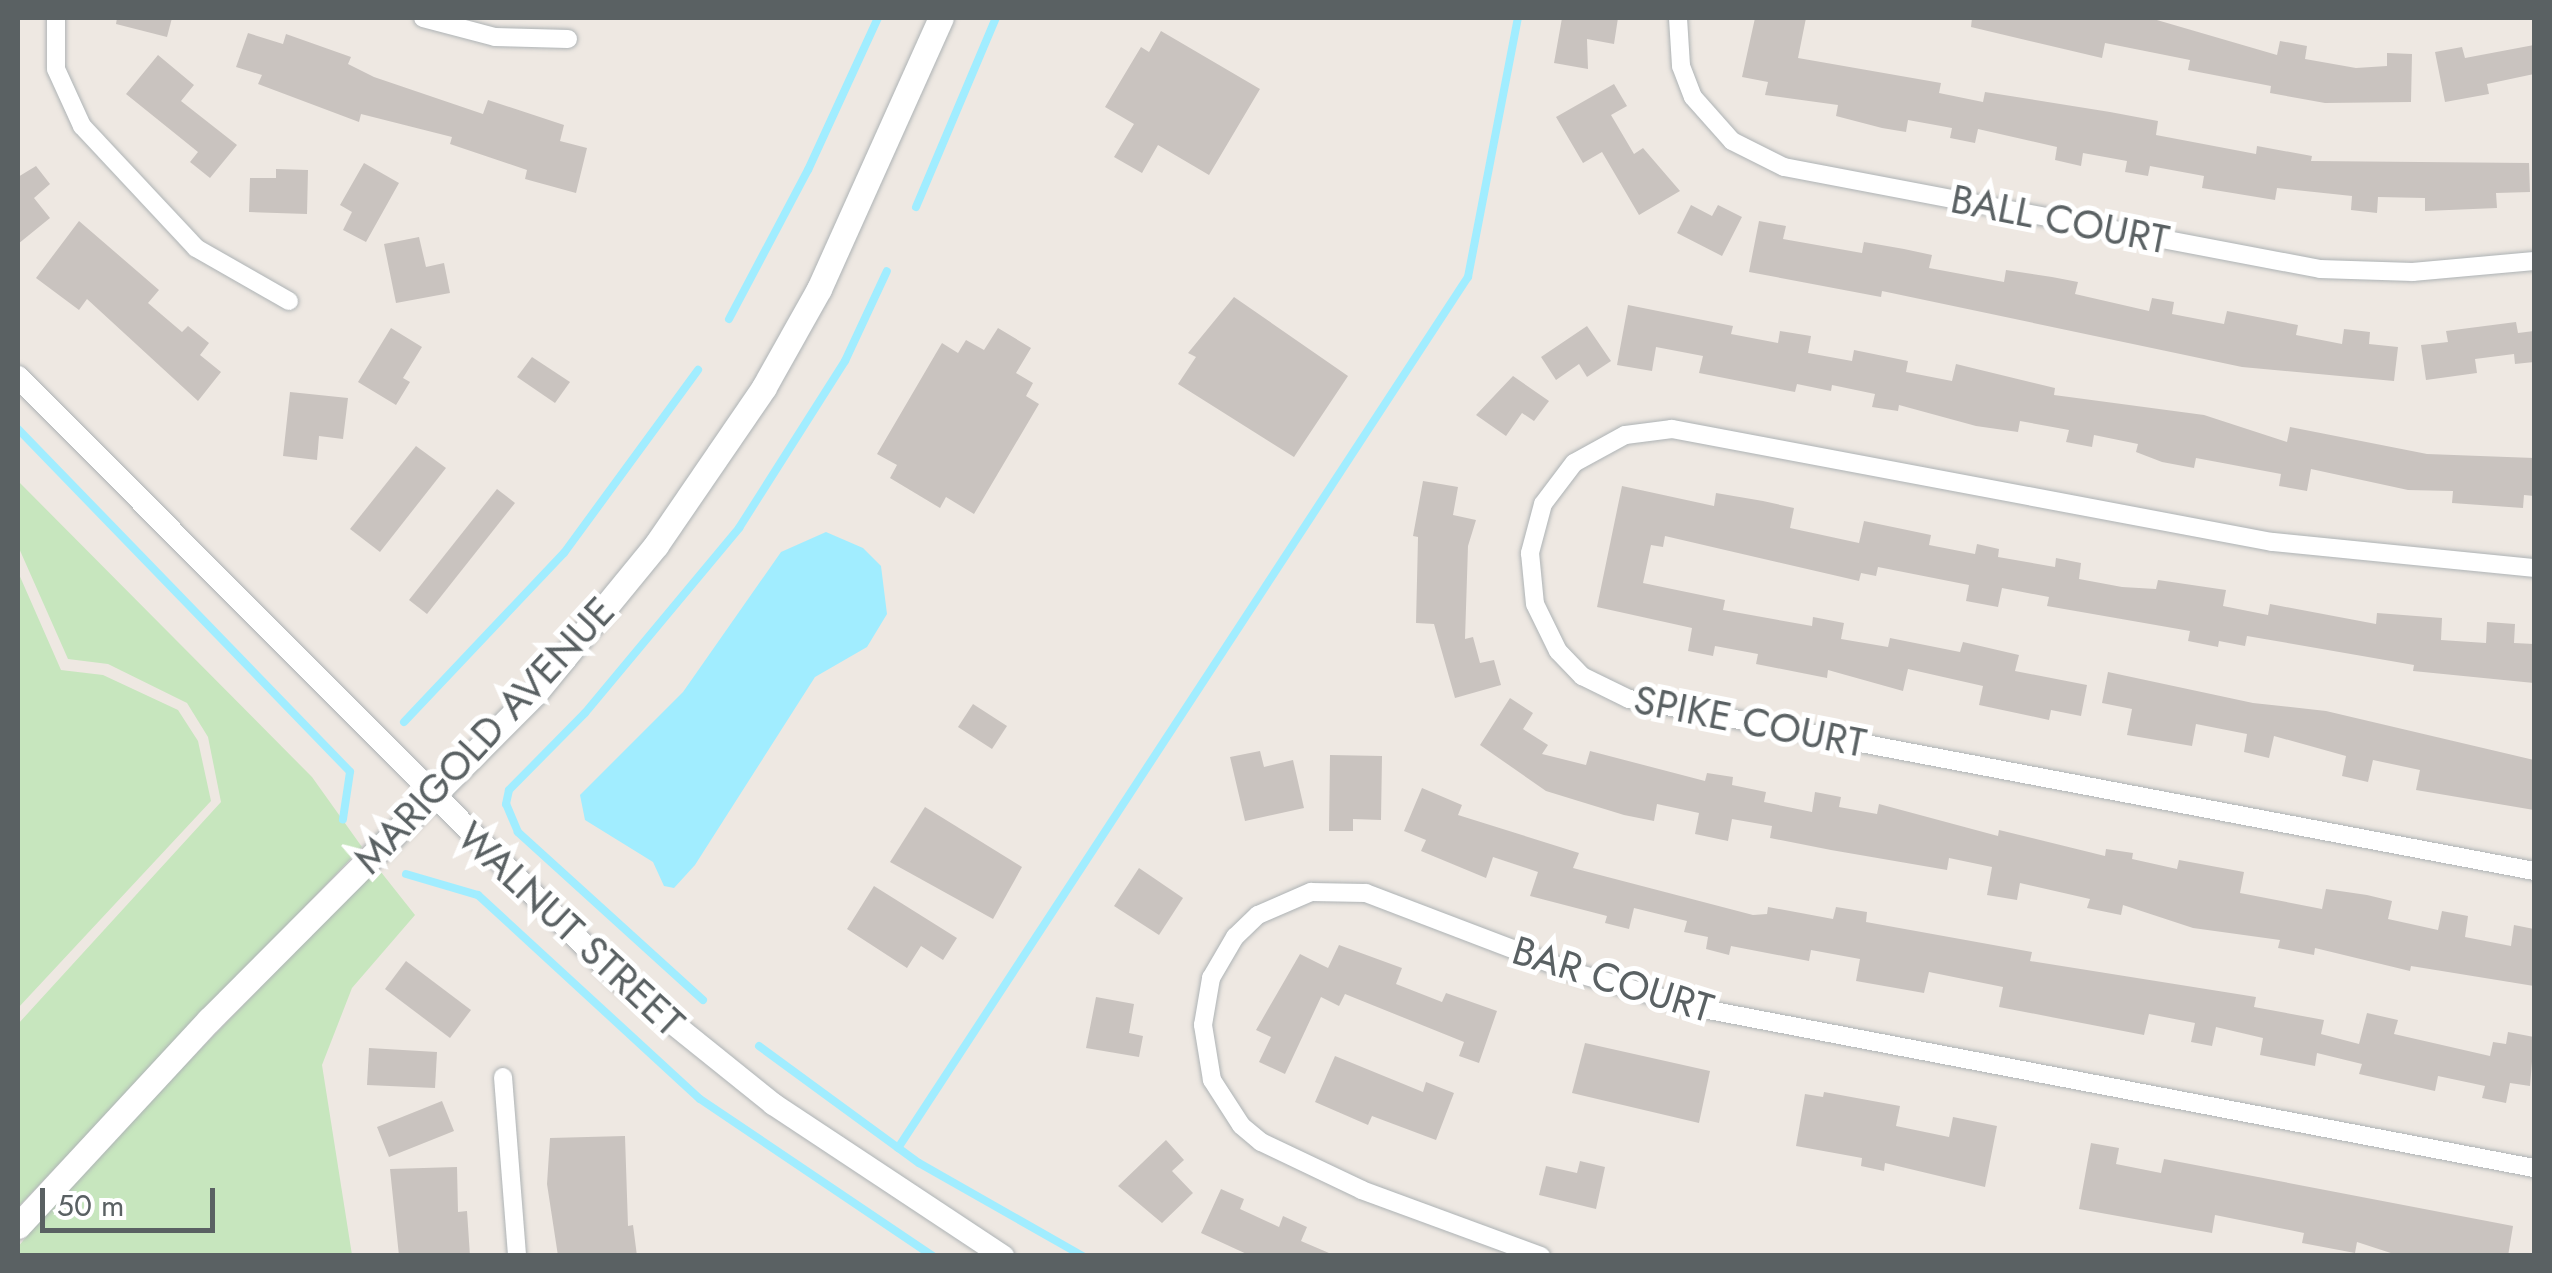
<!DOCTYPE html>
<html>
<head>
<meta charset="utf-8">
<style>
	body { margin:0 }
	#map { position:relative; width:2552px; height:1273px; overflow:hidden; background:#eee8e2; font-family:Jost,sans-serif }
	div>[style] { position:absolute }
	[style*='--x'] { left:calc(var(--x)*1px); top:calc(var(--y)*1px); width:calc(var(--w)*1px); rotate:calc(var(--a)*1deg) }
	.green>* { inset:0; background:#c7e6be }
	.water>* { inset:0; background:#a1edff }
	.stream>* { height:8px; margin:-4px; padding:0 4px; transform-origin:4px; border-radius:4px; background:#a1edff }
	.building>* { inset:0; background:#c9c3bf }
	.roads { filter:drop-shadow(0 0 2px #aeb3b5) drop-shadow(0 0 2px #aeb3b5) }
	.minor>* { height:18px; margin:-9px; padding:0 9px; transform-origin:9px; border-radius:9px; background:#fff }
	.tertiary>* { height:22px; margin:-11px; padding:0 11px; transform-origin:11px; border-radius:11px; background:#fff }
	.secondary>* { height:25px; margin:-12.5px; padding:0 12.5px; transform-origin:12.5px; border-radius:12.5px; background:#fff }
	span { translate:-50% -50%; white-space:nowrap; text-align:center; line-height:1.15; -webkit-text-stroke:10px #fff; paint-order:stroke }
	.street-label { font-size:40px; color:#5a6163 }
	.frame { position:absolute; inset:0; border:20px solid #5a6163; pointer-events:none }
	.scale { position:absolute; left:40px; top:1188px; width:175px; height:45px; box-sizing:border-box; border:5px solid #5a6163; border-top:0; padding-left:12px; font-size:30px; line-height:35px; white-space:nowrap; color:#5a6163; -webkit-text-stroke:8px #fff; paint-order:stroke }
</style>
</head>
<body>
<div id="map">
	<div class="green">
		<i style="clip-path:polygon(18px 481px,312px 777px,362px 847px,18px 1207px,18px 1024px,221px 802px,208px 737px,187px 703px,108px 664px,68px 659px,18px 546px)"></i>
		<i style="clip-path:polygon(18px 572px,61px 670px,103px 675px,178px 710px,198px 741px,211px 801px,18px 1008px)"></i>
		<i style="clip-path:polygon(377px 867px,415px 915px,352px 988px,322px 1065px,352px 1255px,18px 1256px,18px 1247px,65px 1189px)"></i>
	</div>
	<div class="water">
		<i style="clip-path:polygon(826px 532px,863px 548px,881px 566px,887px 614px,867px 647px,815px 677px,695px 865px,674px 888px,664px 886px,653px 862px,585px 820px,580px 795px,683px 692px,781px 552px)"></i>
	</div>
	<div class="stream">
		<i style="--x:916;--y:207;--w:205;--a:-67.1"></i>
		<i style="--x:729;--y:319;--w:169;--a:-62.1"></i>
		<i style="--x:808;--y:170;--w:167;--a:-65.3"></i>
		<i style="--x:18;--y:429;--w:477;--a:45.9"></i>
		<i style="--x:350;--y:772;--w:48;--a:98.5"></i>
		<i style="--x:404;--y:722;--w:233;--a:-46.6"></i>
		<i style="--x:564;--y:553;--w:227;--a:-53.8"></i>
		<i style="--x:406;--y:874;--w:75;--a:16.3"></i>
		<i style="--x:478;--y:895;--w:301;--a:42.6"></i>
		<i style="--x:700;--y:1099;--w:281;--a:34"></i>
		<i style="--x:703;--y:1000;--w:250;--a:-137.8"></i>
		<i style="--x:518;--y:832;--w:30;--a:-113"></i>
		<i style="--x:506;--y:804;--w:14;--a:-78"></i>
		<i style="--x:509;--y:790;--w:108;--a:-45.4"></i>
		<i style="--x:585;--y:713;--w:241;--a:-50.2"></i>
		<i style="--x:739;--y:528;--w:198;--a:-57.6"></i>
		<i style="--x:845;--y:361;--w:99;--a:-65"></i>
		<i style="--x:759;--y:1046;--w:198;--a:36.2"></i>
		<i style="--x:919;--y:1163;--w:189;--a:29.6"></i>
		<i style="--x:898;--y:1148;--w:1041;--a:-56.8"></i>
		<i style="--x:1468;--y:277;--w:264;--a:-79.1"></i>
	</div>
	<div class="building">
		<i style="clip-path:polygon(117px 18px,172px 18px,167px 37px,116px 24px)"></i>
		<i style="clip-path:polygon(1562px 18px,1618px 18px,1614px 44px,1587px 39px,1588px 69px,1554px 63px)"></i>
		<i style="clip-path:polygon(1755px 18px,1806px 18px,1798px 58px,1941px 83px,1939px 93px,1983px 102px,1985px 92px,2110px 112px,2158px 121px,2156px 135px,2256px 154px,2257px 146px,2312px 156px,2311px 161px,2529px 163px,2530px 192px,2496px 193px,2497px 208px,2425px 211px,2425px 198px,2378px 197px,2377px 213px,2351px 210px,2352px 196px,2277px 188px,2275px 200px,2202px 188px,2204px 176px,2150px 166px,2148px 176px,2125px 172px,2127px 161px,2083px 153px,2081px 166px,2055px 160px,2057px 147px,1978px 129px,1975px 143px,1950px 138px,1952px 128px,1908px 120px,1906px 132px,1882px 128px,1836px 116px,1838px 105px,1765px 95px,1768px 82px,1742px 77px)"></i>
		<i style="clip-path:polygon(1972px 18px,2150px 18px,2277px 55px,2280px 41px,2307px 46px,2305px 59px,2356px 68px,2387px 66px,2387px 53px,2412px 54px,2411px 102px,2325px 103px,2270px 93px,2271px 86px,2188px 70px,2190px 60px,2105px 43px,2102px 58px,1971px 27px)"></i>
		<i style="clip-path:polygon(1161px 31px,1260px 89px,1209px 175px,1158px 145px,1142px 173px,1114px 157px,1134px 124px,1105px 107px,1141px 47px,1149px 52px)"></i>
		<i style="clip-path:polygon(248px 33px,283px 44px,286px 34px,351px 57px,348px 64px,374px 77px,483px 114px,488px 100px,564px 125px,560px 141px,587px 148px,576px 193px,525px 179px,527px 170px,450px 144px,452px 137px,361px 114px,359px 122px,258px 84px,262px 75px,236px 67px)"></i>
		<i style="clip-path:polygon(2534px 45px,2534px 74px,2487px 84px,2489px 94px,2445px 102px,2435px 52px,2462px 47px,2465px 58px)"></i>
		<i style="clip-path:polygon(158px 55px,194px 85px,181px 101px,237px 145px,210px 178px,190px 162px,198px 152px,126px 94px)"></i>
		<i style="clip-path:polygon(1614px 84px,1627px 106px,1611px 115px,1634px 154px,1643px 148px,1680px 191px,1639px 215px,1602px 152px,1583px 163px,1556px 117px)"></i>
		<i style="clip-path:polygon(364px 163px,399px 183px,366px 242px,343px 230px,352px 212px,340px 205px)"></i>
		<i style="clip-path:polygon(36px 166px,50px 184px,34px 198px,50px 218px,18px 244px,18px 177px)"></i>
		<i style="clip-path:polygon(276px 169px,308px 170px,307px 214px,249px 212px,250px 178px,276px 178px)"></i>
		<i style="clip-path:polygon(1691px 205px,1712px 216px,1718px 205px,1742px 217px,1722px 256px,1677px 233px)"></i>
		<i style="clip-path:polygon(79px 221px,159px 290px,148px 303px,182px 332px,188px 326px,209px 343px,200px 355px,221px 372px,198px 401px,87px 299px,79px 310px,36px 278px)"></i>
		<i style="clip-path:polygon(1759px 221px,1786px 226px,1783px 239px,1862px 253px,1864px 242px,1904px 249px,1932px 255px,1929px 268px,2004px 282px,2006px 270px,2052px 277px,2078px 282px,2075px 294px,2149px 311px,2152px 298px,2174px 302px,2172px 314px,2224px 324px,2227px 311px,2298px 325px,2296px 335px,2342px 344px,2344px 329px,2370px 332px,2369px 344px,2398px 347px,2394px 381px,2242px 367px,1882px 291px,1881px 297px,1749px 272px)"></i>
		<i style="clip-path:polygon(419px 237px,426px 267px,444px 263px,450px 293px,396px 303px,384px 244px)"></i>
		<i style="clip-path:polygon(1234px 297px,1348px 376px,1294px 457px,1178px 384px,1196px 357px,1188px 353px)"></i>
		<i style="clip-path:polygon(1628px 305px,1733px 326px,1731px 334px,1778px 343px,1780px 331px,1811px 336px,1808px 353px,1852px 361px,1854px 350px,1908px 361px,1906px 372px,1952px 381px,1956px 364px,2055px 388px,2054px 395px,2204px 415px,2287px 442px,2290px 427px,2427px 454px,2534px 458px,2534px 496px,2524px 495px,2523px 508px,2452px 503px,2453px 491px,2408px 490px,2311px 469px,2307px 491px,2279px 486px,2281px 474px,2196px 458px,2194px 468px,2162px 462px,2136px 452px,2138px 444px,2094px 435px,2092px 447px,2066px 442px,2069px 430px,2020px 421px,2018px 432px,1976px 426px,1899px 405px,1898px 411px,1872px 407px,1875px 394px,1832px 385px,1831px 391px,1797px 384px,1795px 392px,1699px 373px,1703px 356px,1656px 347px,1652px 371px,1617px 365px)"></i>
		<i style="clip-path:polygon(2516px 322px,2518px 333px,2534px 331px,2534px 362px,2515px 364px,2514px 354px,2475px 359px,2477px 373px,2426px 380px,2421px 345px,2448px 342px,2446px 331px)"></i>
		<i style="clip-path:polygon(1587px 326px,1611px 361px,1587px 377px,1579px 364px,1556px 380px,1541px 357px)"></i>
		<i style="clip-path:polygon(391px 328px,422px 347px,403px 378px,410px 382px,396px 405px,358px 382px)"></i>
		<i style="clip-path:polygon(998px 328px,1031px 348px,1016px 373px,1033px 383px,1026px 396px,1039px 404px,974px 514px,946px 497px,940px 508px,890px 478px,897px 465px,877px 454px,942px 343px,958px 353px,966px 340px,984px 350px)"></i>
		<i style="clip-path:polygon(532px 357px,570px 382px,555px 403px,517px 377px)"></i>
		<i style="clip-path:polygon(1513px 376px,1549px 401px,1534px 421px,1522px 413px,1506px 436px,1476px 415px)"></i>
		<i style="clip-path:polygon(290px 392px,348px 398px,343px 439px,319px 436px,317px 460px,283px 456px)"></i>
		<i style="clip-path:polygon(416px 446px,446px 468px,380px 552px,350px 529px)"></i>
		<i style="clip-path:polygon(1423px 481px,1458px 487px,1453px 515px,1476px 520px,1468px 546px,1465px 639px,1473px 637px,1480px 663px,1494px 660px,1501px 685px,1455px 698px,1434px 624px,1416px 623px,1418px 537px,1413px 536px)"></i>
		<i style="clip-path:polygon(1622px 486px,1714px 506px,1716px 493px,1763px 501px,1794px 508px,1790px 528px,1859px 543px,1864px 521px,1931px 535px,1929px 545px,1975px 554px,1977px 544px,1999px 549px,1998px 557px,2055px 567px,2056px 558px,2081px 563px,2079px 579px,2122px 587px,2156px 589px,2158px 580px,2226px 590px,2223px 606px,2268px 615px,2270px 604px,2376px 624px,2377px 613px,2442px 618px,2441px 640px,2486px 643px,2487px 622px,2515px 624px,2514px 643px,2534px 644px,2534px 683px,2413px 671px,2414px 665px,2247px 636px,2245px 646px,2219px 641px,2218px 647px,2188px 641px,2190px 631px,2047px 606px,2049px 597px,2002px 588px,1998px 607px,1966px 601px,1969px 585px,1878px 567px,1876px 576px,1861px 573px,1859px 581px,1665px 536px,1663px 547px,1651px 545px,1643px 583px,1725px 600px,1723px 610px,1812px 626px,1813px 617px,1844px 623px,1841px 639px,1888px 647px,1890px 638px,1960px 652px,1963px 642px,2019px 655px,2015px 671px,2087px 685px,2081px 716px,2051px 710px,2049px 720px,1979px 705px,1983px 686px,1908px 669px,1903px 691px,1828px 670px,1827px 678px,1756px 664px,1758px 654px,1715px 646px,1713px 656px,1688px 651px,1692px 628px,1597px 607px)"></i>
		<i style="clip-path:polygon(497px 489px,515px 503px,427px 614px,409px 600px)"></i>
		<i style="clip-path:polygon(2108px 672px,2253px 703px,2326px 711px,2534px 760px,2534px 810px,2416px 790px,2420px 770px,2373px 760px,2368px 782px,2342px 776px,2346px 756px,2274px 736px,2269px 758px,2244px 752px,2247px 734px,2196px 724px,2192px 746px,2127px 735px,2132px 709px,2102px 703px)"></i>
		<i style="clip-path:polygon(1510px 698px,1533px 713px,1523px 729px,1548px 745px,1542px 754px,1586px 765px,1590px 751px,1705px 781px,1707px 773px,1733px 777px,1732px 785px,1766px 792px,1764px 802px,1812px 812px,1815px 792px,1841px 797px,1839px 807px,1877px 814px,1879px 804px,1998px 836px,1999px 830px,2105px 856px,2106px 849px,2133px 853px,2132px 859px,2177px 869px,2179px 860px,2244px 872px,2240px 893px,2322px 909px,2326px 889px,2367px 895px,2392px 901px,2388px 919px,2438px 930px,2442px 911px,2468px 916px,2465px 937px,2511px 946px,2514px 925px,2534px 929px,2534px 986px,2411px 966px,2410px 971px,2315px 948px,2314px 955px,2278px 948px,2280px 940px,2193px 928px,2123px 905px,2121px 915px,2087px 908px,2090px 899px,2020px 883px,2017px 900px,1987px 895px,1992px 867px,1949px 858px,1947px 870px,1831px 850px,1770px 838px,1772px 826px,1732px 819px,1728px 841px,1695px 834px,1699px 813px,1657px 804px,1654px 821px,1624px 815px,1546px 791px,1480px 745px)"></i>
		<i style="clip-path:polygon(973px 704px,1007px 726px,992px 749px,958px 727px)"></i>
		<i style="clip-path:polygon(1260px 751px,1264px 767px,1293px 760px,1304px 808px,1245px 821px,1230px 757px)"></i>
		<i style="clip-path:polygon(1330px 755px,1382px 756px,1381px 820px,1353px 819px,1353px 831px,1329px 831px)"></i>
		<i style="clip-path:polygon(1422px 788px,1462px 805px,1458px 815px,1579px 853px,1573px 868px,1753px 915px,1767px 914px,1768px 907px,1833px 919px,1836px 907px,1867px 912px,1866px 922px,2032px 952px,2030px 961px,2256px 997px,2254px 1007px,2324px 1020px,2321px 1034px,2359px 1044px,2367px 1013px,2398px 1020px,2394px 1034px,2490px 1056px,2493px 1042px,2506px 1044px,2508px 1032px,2534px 1037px,2530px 1086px,2510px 1083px,2506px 1103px,2482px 1098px,2485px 1086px,2438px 1076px,2435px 1091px,2359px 1074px,2362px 1064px,2317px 1053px,2315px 1066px,2260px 1055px,2263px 1038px,2216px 1027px,2212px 1046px,2191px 1042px,2195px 1023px,2149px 1014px,2144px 1035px,1999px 1007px,2003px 987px,1929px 972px,1924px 993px,1856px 981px,1860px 959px,1811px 950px,1809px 961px,1731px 946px,1729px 955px,1706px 949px,1708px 937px,1684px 932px,1687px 921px,1634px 908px,1629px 929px,1605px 923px,1607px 916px,1530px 896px,1538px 872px,1493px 857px,1486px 878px,1421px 851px,1426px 840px,1404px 831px)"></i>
		<i style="clip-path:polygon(925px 807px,1022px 867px,993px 919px,890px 862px)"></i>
		<i style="clip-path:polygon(1139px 868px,1183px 898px,1159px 935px,1114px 906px)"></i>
		<i style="clip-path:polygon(874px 886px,957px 938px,943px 960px,921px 946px,907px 968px,847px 929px)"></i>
		<i style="clip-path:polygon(1339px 945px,1402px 968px,1396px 984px,1442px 1002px,1446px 993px,1497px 1011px,1479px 1063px,1459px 1056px,1464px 1042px,1345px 994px,1339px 1006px,1321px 997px,1285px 1074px,1259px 1062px,1271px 1037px,1256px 1030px,1300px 954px,1328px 968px)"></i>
		<i style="clip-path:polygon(406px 961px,471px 1010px,450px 1038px,385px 989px)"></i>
		<i style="clip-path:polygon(1096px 997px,1134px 1004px,1129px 1033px,1143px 1036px,1139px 1057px,1086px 1048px)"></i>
		<i style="clip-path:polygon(1585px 1043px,1710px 1071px,1699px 1123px,1572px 1093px)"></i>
		<i style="clip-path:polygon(369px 1048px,437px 1052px,435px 1088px,367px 1085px)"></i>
		<i style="clip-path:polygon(1335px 1056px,1423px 1092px,1426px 1082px,1454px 1093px,1436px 1140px,1372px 1116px,1368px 1125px,1315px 1102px)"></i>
		<i style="clip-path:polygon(1824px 1092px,1900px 1106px,1896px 1126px,1949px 1137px,1953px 1117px,1997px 1126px,1985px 1187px,1885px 1163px,1884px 1171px,1861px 1166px,1862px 1158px,1796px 1146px,1805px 1094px,1823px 1097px)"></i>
		<i style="clip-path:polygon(442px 1101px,454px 1131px,389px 1157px,377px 1127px)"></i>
		<i style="clip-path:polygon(625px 1136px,628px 1226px,633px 1225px,637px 1256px,558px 1256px,547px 1184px,550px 1138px)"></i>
		<i style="clip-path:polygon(1166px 1140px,1184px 1160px,1172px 1171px,1193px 1193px,1162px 1223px,1118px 1186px)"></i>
		<i style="clip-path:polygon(2091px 1143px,2119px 1148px,2116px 1164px,2161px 1173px,2164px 1159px,2513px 1226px,2508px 1256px,2400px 1256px,2357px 1242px,2355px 1253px,2302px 1243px,2304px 1233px,2215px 1215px,2212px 1233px,2079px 1209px)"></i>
		<i style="clip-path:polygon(1580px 1161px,1605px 1167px,1596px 1209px,1539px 1195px,1546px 1166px,1577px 1173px)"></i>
		<i style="clip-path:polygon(457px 1167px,458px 1212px,467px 1211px,470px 1256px,399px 1256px,390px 1169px)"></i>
		<i style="clip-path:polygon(1221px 1189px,1244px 1199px,1240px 1209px,1279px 1227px,1283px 1216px,1307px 1227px,1301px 1241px,1336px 1256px,1251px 1256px,1201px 1233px)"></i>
	</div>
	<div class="roads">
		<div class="minor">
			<i style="--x:56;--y:18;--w:51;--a:90"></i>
			<i style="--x:56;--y:69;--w:63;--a:65.5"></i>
			<i style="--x:82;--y:126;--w:167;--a:46.9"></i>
			<i style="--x:196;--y:248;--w:107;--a:29.7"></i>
			<i style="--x:423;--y:18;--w:74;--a:14.8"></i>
			<i style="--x:495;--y:37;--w:73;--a:1.6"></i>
			<i style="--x:1678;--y:18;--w:48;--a:86.4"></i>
			<i style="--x:1681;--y:66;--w:33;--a:69"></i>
			<i style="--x:1693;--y:97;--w:59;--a:48.4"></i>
			<i style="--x:1732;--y:141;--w:58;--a:26.6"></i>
			<i style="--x:1784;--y:167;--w:546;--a:10.77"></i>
			<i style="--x:2320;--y:269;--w:93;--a:1.8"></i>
			<i style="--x:2413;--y:272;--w:121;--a:-5.2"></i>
			<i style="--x:2534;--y:568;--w:263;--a:-174.3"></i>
			<i style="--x:2272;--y:542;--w:611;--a:-169.33"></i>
			<i style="--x:1672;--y:429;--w:47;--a:172.7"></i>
			<i style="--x:1625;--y:435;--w:58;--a:151.2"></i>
			<i style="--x:1574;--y:463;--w:51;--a:127.1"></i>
			<i style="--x:1543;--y:504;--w:51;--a:104.9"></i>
			<i style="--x:1530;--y:553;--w:51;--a:84.4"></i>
			<i style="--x:1535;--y:604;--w:52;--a:63.9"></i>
			<i style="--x:1558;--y:651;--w:35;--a:46"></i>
			<i style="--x:1582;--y:676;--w:52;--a:26.1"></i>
			<i style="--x:1629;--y:699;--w:921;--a:10.76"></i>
			<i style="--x:503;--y:1077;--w:180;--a:85.5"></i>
			<i style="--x:1541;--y:1256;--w:191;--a:-159.8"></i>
			<i style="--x:1362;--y:1190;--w:112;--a:-154.6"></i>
			<i style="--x:1261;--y:1142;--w:26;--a:-140"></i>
			<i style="--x:1241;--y:1125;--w:54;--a:-122.8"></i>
			<i style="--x:1212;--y:1080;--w:56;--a:-99.3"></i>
			<i style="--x:1203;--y:1025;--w:48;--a:-80.3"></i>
			<i style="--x:1211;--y:978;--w:48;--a:-59.7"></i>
			<i style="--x:1235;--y:937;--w:32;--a:-44"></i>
			<i style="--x:1258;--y:915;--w:58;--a:-23.5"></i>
			<i style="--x:1311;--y:892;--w:55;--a:1"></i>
			<i style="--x:1366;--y:893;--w:225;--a:20.9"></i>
			<i style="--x:1576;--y:973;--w:122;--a:16.2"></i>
			<i style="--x:1693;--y:1007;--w:856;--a:10.84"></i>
		</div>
		<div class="tertiary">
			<i style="--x:18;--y:377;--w:851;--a:45.1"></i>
			<i style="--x:619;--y:980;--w:198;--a:38.8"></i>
			<i style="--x:773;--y:1104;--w:276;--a:33.5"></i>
		</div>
		<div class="secondary">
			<i style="--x:18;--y:1226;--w:281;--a:-47.2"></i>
			<i style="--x:209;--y:1020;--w:462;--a:-45.1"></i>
			<i style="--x:535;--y:693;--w:191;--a:-50.7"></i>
			<i style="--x:656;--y:545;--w:191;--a:-55.6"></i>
			<i style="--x:764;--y:387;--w:112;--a:-60.7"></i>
			<i style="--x:819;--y:289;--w:297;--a:-65.8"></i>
		</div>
	</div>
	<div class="street-label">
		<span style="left:2060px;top:219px;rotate:11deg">BALL COURT</span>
		<span style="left:1750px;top:721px;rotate:11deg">SPIKE COURT</span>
		<span style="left:484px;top:735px;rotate:-47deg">MARIGOLD AVENUE</span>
		<span style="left:571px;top:929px;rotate:43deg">WALNUT STREET</span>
		<span style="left:1613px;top:979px;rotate:17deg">BAR COURT</span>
	</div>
	<div class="frame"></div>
	<div class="scale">50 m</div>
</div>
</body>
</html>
